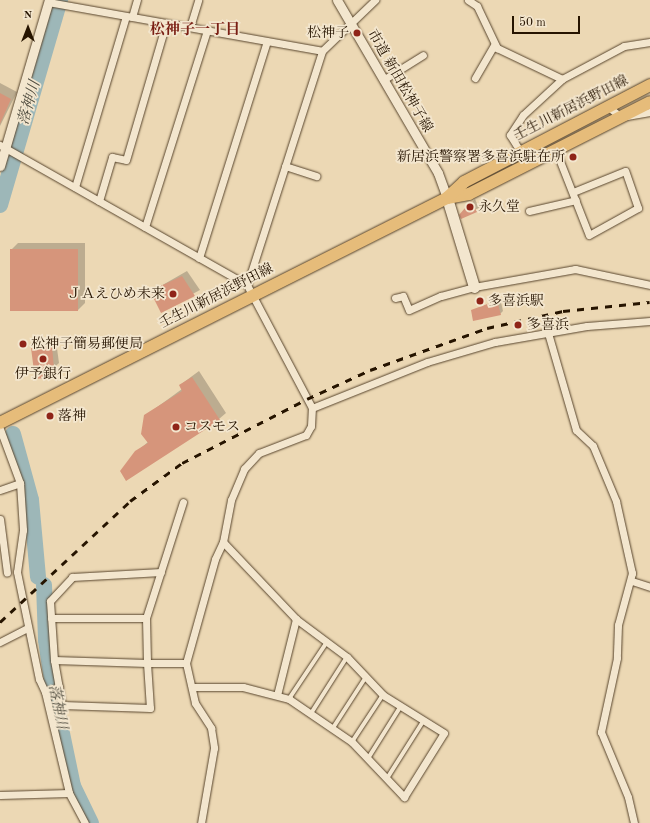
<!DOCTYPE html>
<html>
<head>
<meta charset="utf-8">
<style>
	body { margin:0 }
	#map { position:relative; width:650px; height:823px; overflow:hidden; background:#ecd8b4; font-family:"Old Standard TT","Noto Serif JP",serif }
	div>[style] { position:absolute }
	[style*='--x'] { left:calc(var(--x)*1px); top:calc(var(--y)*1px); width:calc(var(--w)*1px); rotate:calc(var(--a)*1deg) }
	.shadow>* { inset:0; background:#0003 }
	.river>* { height:16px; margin:-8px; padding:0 8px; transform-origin:8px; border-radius:8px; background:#9db7b8 }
	.building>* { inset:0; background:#d6957b }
	.roads { filter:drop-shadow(0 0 1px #58452d) drop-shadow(0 0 1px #58452d) }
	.service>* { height:3.5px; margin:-1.75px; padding:0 1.75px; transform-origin:1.75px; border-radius:1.75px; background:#f3e6ce }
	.minor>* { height:7px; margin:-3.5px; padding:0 3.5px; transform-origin:3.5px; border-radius:3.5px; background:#f3e6ce }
	.tertiary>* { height:9px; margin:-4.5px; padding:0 4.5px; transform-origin:4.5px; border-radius:4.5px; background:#f3e6ce }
	.secondary>* { height:11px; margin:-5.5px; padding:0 5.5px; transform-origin:5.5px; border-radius:5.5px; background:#f3e6ce }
	.primary>* { height:12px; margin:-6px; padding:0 6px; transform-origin:6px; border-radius:6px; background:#e6bc7a }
	.rail>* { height:2.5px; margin-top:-1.25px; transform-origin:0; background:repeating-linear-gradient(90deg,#261400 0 7px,transparent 0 14px) }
	.dots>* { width:11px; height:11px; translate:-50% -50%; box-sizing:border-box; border:2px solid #f3e6ce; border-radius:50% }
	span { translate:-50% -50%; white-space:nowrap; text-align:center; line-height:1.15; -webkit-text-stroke:3.5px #f3e6ce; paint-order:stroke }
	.poi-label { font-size:14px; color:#261400 }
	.right { translate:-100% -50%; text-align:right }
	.left { translate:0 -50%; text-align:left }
	.street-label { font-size:14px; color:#261400 }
	.neighbourhood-label { font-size:15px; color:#7a1f14; font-weight:700 }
	.water-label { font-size:15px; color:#504d40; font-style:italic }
	.north { position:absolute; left:8px; top:8px; width:40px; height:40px; -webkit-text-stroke:3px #f3e6ce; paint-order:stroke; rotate:0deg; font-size:11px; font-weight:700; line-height:16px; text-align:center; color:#261400 }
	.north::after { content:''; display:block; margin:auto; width:14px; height:18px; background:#261400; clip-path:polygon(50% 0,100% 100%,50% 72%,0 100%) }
	.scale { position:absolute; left:512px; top:16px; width:68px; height:18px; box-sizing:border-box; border:2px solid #261400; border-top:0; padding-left:5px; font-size:12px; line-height:14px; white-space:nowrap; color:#261400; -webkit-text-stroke:3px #f3e6ce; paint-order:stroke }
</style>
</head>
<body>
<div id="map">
	<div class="shadow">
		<i style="clip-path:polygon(0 83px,17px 92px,0 126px)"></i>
		<i style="clip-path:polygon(475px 199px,479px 208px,460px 215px)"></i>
		<i style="clip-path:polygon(18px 243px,85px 243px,85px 303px,78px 310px,11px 250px)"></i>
		<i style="clip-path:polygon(187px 271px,200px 290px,161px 311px,152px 291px)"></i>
		<i style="clip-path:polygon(501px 302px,503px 311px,500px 314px,472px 311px)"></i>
		<i style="clip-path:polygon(56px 341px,59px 363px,44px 377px,32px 349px,37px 344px)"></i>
		<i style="clip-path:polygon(199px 371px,226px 413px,219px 419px,136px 452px,148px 442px,145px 416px,182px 389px,180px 385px)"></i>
	</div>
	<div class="river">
		<i style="--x:0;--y:205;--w:214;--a:-73.7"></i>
		<i style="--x:13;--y:434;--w:68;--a:74.7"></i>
		<i style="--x:31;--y:500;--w:77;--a:84.8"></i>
		<i style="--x:44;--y:585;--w:55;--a:87.9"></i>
		<i style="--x:46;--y:640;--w:56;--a:81.7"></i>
		<i style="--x:54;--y:695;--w:93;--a:78.2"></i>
		<i style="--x:73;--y:786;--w:41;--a:64.1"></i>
	</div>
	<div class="building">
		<i style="clip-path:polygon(0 93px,11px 99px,0 124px)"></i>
		<i style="clip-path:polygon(471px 201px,477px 212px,461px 219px,459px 215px)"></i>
		<i style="clip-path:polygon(10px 249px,78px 249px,78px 311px,10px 311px)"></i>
		<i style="clip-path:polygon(182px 276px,195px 296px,161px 313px,150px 291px)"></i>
		<i style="clip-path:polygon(490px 303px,498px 304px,501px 315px,473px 321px,471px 310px)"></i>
		<i style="clip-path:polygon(52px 346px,54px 369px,44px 371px,45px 378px,35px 379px,31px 348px)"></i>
		<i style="clip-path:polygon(192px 377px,220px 420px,126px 481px,120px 471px,135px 451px,148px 443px,141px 434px,144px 415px,182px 391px,179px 385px)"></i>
	</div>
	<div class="roads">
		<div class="service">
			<i style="--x:289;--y:699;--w:69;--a:-56.3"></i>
			<i style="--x:312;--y:712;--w:65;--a:-57.5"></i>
			<i style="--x:333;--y:728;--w:61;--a:-57.1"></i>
			<i style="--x:352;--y:742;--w:56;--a:-56.6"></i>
			<i style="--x:369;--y:757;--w:60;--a:-57.9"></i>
			<i style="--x:388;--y:777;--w:67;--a:-57.7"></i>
		</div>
		<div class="minor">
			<i style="--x:468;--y:0;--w:11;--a:34"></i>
			<i style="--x:477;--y:6;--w:47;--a:64.5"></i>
			<i style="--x:497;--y:48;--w:72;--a:25.5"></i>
			<i style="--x:562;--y:79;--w:70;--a:-28"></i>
			<i style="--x:624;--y:46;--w:26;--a:-9"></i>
			<i style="--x:48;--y:2;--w:278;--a:10.1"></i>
			<i style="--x:322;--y:51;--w:74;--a:-43.9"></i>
			<i style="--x:132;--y:17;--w:18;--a:-74"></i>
			<i style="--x:190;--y:27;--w:28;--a:-73"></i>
			<i style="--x:475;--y:78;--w:39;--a:-60"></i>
			<i style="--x:383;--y:80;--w:47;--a:-32"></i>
			<i style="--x:607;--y:106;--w:18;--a:38"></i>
			<i style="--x:621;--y:117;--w:29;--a:-10"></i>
			<i style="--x:0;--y:145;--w:284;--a:29.5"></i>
			<i style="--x:247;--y:285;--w:139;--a:62.1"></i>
			<i style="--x:312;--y:408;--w:124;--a:-21.8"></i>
			<i style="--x:427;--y:362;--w:71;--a:-16.4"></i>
			<i style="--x:495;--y:342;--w:93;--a:-9.9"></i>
			<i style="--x:587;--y:326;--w:63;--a:-4.5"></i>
			<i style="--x:520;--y:151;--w:19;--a:-122"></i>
			<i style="--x:510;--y:135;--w:24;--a:-57"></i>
			<i style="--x:523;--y:115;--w:53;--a:-42.7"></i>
			<i style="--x:556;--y:151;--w:90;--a:68.6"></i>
			<i style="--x:589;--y:235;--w:56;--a:-28.9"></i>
			<i style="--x:638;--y:208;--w:39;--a:-109"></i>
			<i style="--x:625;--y:171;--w:56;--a:158"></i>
			<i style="--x:285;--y:166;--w:33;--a:18"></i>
			<i style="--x:75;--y:187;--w:178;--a:-73.4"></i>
			<i style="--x:99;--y:201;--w:46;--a:-73.5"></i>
			<i style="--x:112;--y:157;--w:14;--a:12"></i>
			<i style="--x:126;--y:160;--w:143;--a:-73.7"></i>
			<i style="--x:529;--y:211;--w:48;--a:-13.2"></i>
			<i style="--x:145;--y:227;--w:207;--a:-72.5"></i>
			<i style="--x:199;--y:258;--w:227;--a:-72.6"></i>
			<i style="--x:247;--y:285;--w:246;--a:-72.2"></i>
			<i style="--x:395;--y:298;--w:8;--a:-14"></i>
			<i style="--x:403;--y:296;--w:15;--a:67"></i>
			<i style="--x:409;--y:310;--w:35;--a:-24"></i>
			<i style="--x:441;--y:296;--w:34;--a:-15"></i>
			<i style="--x:474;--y:287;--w:103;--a:-10.1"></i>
			<i style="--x:575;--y:269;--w:77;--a:12"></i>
			<i style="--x:548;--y:333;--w:101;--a:73.9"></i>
			<i style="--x:576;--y:430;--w:23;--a:43"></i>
			<i style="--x:593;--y:446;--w:60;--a:67.3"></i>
			<i style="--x:616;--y:501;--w:74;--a:77.5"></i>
			<i style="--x:632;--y:573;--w:54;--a:105.1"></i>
			<i style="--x:618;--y:625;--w:33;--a:92"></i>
			<i style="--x:617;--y:658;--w:76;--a:102.2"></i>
			<i style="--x:601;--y:732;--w:70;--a:67.4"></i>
			<i style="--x:628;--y:797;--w:27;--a:77"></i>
			<i style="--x:0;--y:429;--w:58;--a:69.7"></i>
			<i style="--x:20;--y:483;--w:47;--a:86.3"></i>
			<i style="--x:23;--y:530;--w:42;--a:98.1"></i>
			<i style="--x:17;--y:572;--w:109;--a:78.4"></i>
			<i style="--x:39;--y:679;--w:14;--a:65"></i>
			<i style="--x:45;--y:692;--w:15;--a:-20"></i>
			<i style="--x:0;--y:490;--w:21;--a:-19"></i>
			<i style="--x:183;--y:502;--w:122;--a:107.7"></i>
			<i style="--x:146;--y:618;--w:45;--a:88.7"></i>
			<i style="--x:147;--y:663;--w:39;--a:0"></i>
			<i style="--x:186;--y:663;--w:41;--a:77.3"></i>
			<i style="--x:195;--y:703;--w:30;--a:57"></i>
			<i style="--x:211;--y:728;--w:20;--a:81"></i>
			<i style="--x:214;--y:748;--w:76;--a:99.8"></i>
			<i style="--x:0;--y:519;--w:54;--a:82.6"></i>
			<i style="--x:223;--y:542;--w:106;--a:46.5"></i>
			<i style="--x:296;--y:619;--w:78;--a:104"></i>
			<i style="--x:632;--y:581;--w:19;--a:18"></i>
			<i style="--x:51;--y:618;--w:95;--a:0"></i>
			<i style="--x:0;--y:642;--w:31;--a:-27"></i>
			<i style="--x:54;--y:660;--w:93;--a:1.8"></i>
			<i style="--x:147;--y:663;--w:45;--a:86.2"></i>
			<i style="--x:150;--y:708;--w:88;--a:-178"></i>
			<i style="--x:62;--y:705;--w:46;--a:-100.1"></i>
			<i style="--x:54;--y:660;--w:59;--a:-93.9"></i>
			<i style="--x:50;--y:601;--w:33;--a:-47"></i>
			<i style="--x:72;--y:577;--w:89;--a:-3.2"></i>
			<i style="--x:186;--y:663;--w:108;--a:-74.4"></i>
			<i style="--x:215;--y:559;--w:19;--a:-65"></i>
			<i style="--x:223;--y:542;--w:43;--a:-79.2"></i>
			<i style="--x:231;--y:500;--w:34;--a:-67"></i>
			<i style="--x:244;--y:469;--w:22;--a:-47"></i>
			<i style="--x:259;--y:453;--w:50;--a:-21"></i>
			<i style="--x:306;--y:435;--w:10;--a:-61"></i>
			<i style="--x:311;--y:426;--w:18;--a:-87"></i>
			<i style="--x:194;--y:687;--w:49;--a:0"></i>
			<i style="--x:243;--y:687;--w:48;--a:14.6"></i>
			<i style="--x:289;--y:699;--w:76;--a:34.3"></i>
			<i style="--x:352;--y:742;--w:76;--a:46.6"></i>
			<i style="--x:404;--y:797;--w:75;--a:-58"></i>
			<i style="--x:444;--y:733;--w:72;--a:-148.1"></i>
			<i style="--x:383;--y:695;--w:52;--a:-133.5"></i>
			<i style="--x:347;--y:657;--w:64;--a:-143.3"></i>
			<i style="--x:45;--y:692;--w:104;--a:76.6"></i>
			<i style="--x:69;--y:793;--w:34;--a:62"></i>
			<i style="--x:0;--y:795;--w:69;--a:-1.7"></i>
		</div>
		<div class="tertiary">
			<i style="--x:337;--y:0;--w:200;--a:59.7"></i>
			<i style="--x:438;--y:173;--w:27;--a:70"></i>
			<i style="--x:0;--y:166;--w:173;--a:-73.6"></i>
		</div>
		<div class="secondary">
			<i style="--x:447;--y:198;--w:93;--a:73.1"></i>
		</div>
		<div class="primary">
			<i style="--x:447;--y:198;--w:22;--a:-10"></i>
			<i style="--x:469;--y:194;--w:203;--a:-26.9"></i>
			<i style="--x:0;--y:423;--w:500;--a:-26.72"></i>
			<i style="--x:447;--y:198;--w:23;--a:-43"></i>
			<i style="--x:464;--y:182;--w:210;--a:-27.5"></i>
		</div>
	</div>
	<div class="rail">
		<i style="--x:0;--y:622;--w:178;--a:-42.9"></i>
		<i style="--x:130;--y:501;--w:64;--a:-36.2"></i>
		<i style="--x:182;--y:463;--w:140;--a:-27.1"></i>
		<i style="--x:307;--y:399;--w:69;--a:-24.7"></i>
		<i style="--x:370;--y:370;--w:124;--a:-19.7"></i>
		<i style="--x:487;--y:328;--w:78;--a:-12.6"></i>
		<i style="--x:563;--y:311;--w:87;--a:-5.9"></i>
	</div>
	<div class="dots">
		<i style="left:357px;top:33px;background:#8f2418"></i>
		<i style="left:573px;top:157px;background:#8f2418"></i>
		<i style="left:470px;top:207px;background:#8f2418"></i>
		<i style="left:173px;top:294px;background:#8f2418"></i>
		<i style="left:480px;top:301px;background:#8f2418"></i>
		<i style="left:518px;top:325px;background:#8f2418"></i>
		<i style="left:23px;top:344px;background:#8f2418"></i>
		<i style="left:43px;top:359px;background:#8f2418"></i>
		<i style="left:50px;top:416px;background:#8f2418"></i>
		<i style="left:176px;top:427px;background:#8f2418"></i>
	</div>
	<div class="poi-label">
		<span class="right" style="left:349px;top:33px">松神子</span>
		<span class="right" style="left:565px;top:157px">新居浜警察署多喜浜駐在所</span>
		<span class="left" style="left:478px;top:207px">永久堂</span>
		<span class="right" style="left:165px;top:294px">ＪＡえひめ未来</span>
		<span class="left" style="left:488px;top:301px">多喜浜駅</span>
		<span class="left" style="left:527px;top:325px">多喜浜</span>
		<span class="left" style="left:31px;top:344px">松神子簡易郵便局</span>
		<span style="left:43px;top:374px">伊予銀行</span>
		<span class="left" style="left:58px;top:416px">落神</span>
		<span class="left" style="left:184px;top:427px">コスモス</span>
	</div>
	<div class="street-label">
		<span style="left:400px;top:81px;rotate:60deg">市道 新田松神子線</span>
		<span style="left:571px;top:108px;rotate:-27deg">壬生川新居浜野田線</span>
		<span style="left:216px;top:296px;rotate:-27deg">壬生川新居浜野田線</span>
	</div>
	<div class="neighbourhood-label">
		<span style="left:195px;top:31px">松神子一丁目</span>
	</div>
	<div class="water-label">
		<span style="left:30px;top:103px;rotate:-74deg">落神川</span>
		<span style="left:57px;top:707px;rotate:79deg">落神川</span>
	</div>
	<div class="north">N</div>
	<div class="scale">50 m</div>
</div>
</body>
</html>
